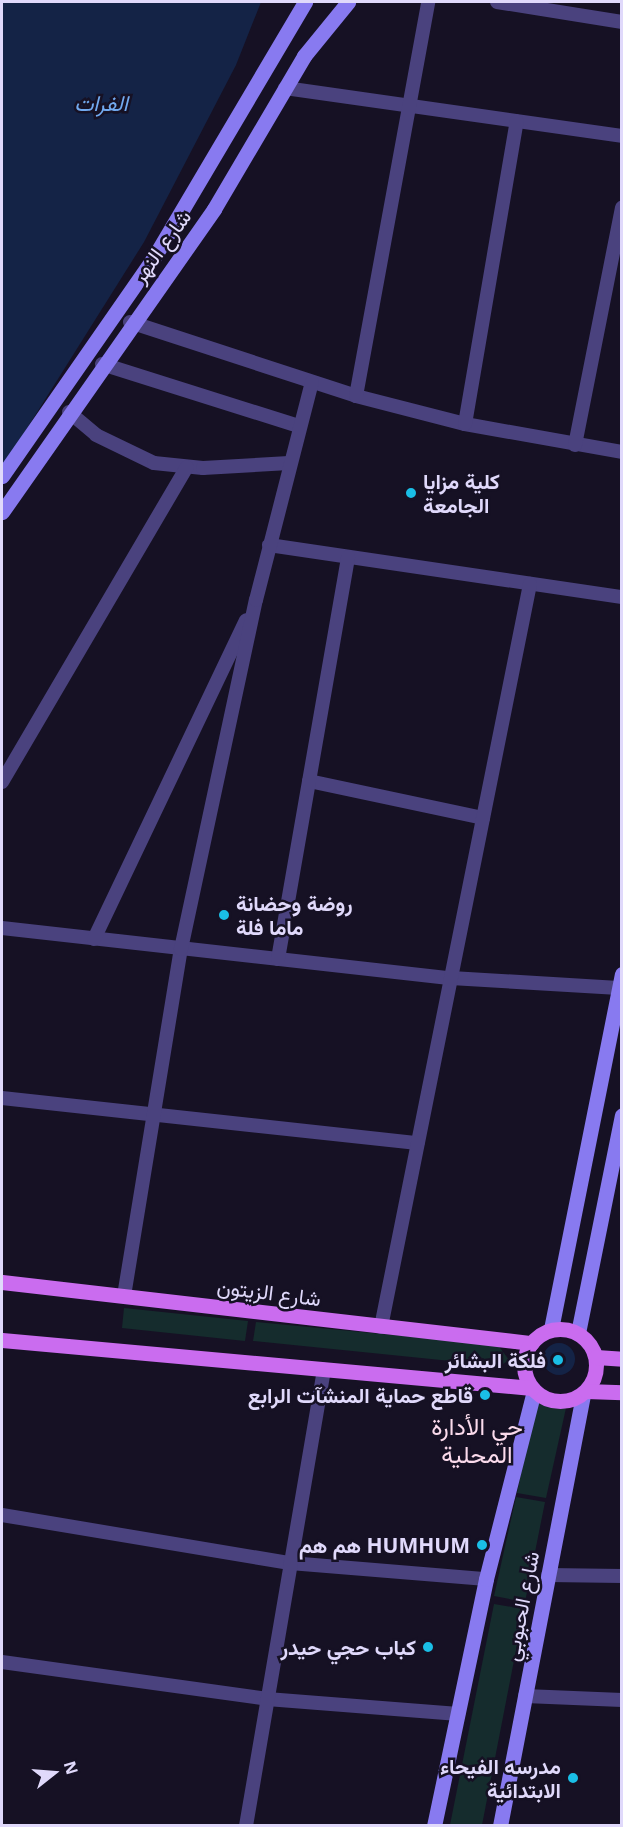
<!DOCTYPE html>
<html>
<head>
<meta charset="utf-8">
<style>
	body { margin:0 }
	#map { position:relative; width:623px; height:1827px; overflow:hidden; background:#161124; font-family:"Open Sans",Vazirmatn,sans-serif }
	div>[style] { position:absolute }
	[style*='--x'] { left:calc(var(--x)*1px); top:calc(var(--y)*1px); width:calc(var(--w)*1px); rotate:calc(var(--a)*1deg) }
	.green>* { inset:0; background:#152c2d }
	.water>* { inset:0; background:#142346 }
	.round { border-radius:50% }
	.minor>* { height:14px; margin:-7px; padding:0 7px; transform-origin:7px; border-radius:7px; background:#4a427e }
	.secondary>* { height:15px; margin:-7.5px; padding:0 7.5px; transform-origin:7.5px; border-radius:7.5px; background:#887af0 }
	.primary>* { height:15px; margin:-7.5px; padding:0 7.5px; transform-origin:7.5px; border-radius:7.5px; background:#ca6cef }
	.primary>.ring { margin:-7.5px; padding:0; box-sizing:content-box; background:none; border:15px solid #ca6cef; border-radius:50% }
	.dots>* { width:16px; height:16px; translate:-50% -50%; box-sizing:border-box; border:3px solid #161124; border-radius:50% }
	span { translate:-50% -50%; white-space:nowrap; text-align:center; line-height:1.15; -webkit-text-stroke:5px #161124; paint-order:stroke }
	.street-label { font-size:21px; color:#e0d9fb }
	.poi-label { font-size:21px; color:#e0d9fb; font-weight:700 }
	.left { translate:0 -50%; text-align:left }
	.right { translate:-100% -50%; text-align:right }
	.water-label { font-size:22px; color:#72aaf0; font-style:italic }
	.quarter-label { font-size:24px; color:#fbdbec }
	.frame { position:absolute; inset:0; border:3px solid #e0d9fb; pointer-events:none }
	.north { position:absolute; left:24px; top:1743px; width:60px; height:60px; -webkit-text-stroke:4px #161124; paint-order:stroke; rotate:73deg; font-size:16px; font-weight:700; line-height:24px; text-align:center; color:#e0d9fb }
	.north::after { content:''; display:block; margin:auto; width:21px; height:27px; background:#e0d9fb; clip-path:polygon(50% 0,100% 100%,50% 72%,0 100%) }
</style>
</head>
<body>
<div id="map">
	<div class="green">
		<i style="clip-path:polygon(124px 1308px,248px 1321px,245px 1341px,122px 1328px)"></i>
		<i style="clip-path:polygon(256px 1322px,498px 1345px,509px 1360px,500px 1366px,253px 1341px)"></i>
		<i style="clip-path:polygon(535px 1402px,566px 1408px,546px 1498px,517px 1493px)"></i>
		<i style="clip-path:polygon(516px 1497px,545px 1502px,525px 1602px,494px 1596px)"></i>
		<i style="clip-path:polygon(494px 1604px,524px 1609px,482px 1825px,450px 1825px)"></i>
	</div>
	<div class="water">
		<i style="clip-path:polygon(2px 2px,261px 2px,236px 65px,144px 242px,2px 468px)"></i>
		<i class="round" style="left:543px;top:1343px;width:32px;height:32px"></i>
	</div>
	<div class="minor">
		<i style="--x:497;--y:2;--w:127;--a:9.1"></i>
		<i style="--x:285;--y:88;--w:340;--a:8.1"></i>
		<i style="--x:130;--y:322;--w:238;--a:18.1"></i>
		<i style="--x:356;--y:396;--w:113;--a:14.4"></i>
		<i style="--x:465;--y:424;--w:159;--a:10.1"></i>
		<i style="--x:102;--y:364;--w:207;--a:17.5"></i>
		<i style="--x:356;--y:396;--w:401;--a:-79.6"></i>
		<i style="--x:69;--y:412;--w:35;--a:40"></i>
		<i style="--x:96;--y:435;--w:64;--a:25.8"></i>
		<i style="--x:154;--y:463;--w:49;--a:5.8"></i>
		<i style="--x:203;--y:468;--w:86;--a:-3.3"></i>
		<i style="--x:465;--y:424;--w:307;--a:-80.3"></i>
		<i style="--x:575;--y:445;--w:242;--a:-78.8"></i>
		<i style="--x:269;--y:545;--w:357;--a:8.4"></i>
		<i style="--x:309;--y:781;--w:178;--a:12"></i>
		<i style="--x:2;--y:782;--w:365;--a:-59.6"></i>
		<i style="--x:2;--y:928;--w:452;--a:6.4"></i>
		<i style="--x:451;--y:978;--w:168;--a:3.4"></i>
		<i style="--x:94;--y:939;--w:353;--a:-64.5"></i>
		<i style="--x:278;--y:959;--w:408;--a:-80.1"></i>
		<i style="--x:2;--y:1098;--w:418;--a:6.2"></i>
		<i style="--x:124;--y:1296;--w:352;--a:-80.7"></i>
		<i style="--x:181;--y:949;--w:357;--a:-77.9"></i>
		<i style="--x:256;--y:600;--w:225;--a:-75.6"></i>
		<i style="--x:381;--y:1327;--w:758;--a:-78.66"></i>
		<i style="--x:2;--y:1515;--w:292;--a:9.5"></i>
		<i style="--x:290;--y:1563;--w:197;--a:4.7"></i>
		<i style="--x:548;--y:1575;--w:74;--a:0.8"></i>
		<i style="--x:2;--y:1662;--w:268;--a:7.9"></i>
		<i style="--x:267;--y:1699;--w:192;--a:4.5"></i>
		<i style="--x:525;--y:1696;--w:97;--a:2.4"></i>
		<i style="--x:246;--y:1826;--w:463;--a:-80.3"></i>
	</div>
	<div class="secondary">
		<i style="--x:2;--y:476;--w:264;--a:-55.2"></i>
		<i style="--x:153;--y:259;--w:299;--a:-59.4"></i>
		<i style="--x:2;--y:512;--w:370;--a:-55"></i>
		<i style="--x:214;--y:209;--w:178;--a:-59.5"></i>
		<i style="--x:304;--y:56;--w:70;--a:-50.8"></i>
		<i style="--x:551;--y:1329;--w:362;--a:-78.7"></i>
		<i style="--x:578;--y:1333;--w:222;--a:-78.6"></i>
		<i style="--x:434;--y:1826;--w:252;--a:-78.1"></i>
		<i style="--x:486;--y:1579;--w:195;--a:-75.7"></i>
		<i style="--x:500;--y:1826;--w:440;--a:-79.1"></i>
	</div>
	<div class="primary">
		<i style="--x:2;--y:1282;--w:533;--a:6.58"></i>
		<i class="ring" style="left:524px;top:1329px;width:57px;height:57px"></i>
		<i style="--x:2;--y:1340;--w:532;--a:5.17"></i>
		<i style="--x:596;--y:1357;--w:26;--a:4"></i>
		<i style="--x:586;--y:1391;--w:36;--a:2"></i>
	</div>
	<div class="dots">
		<i style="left:411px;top:493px;background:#1abee6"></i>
		<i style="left:224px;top:915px;background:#1abee6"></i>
		<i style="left:558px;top:1360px;background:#1abee6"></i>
		<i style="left:485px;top:1395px;background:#1abee6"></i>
		<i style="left:482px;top:1545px;background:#1abee6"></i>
		<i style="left:428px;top:1647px;background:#1abee6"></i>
		<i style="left:573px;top:1778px;background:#1abee6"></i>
	</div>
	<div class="street-label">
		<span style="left:161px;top:246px;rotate:-54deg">شارع النهر</span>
		<span style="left:269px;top:1292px;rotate:7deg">شارع الزيتون</span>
		<span style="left:521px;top:1606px;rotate:-79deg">شارع الحبوبي</span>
	</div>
	<div class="poi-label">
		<span class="left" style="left:423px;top:493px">كلية مزايا<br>الجامعة</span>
		<span class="left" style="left:236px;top:915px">روضة وحضانة<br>ماما فلة</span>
		<span class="right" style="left:546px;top:1360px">فلكة البشائر</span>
		<span class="right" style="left:473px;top:1395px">قاطع حماية المنشآت الرابع</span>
		<span class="right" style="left:470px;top:1545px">هم هم HUMHUM</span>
		<span class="right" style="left:416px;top:1647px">كباب حجي حيدر</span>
		<span class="right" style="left:561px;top:1778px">مدرسه الفيحاء<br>الابتدائية</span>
	</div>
	<div class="water-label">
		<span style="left:101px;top:103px">الفرات</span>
	</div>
	<div class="quarter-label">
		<span style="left:477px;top:1440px">حي الأدارة<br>المحلية</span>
	</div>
	<div class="frame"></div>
	<div class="north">N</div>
</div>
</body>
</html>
